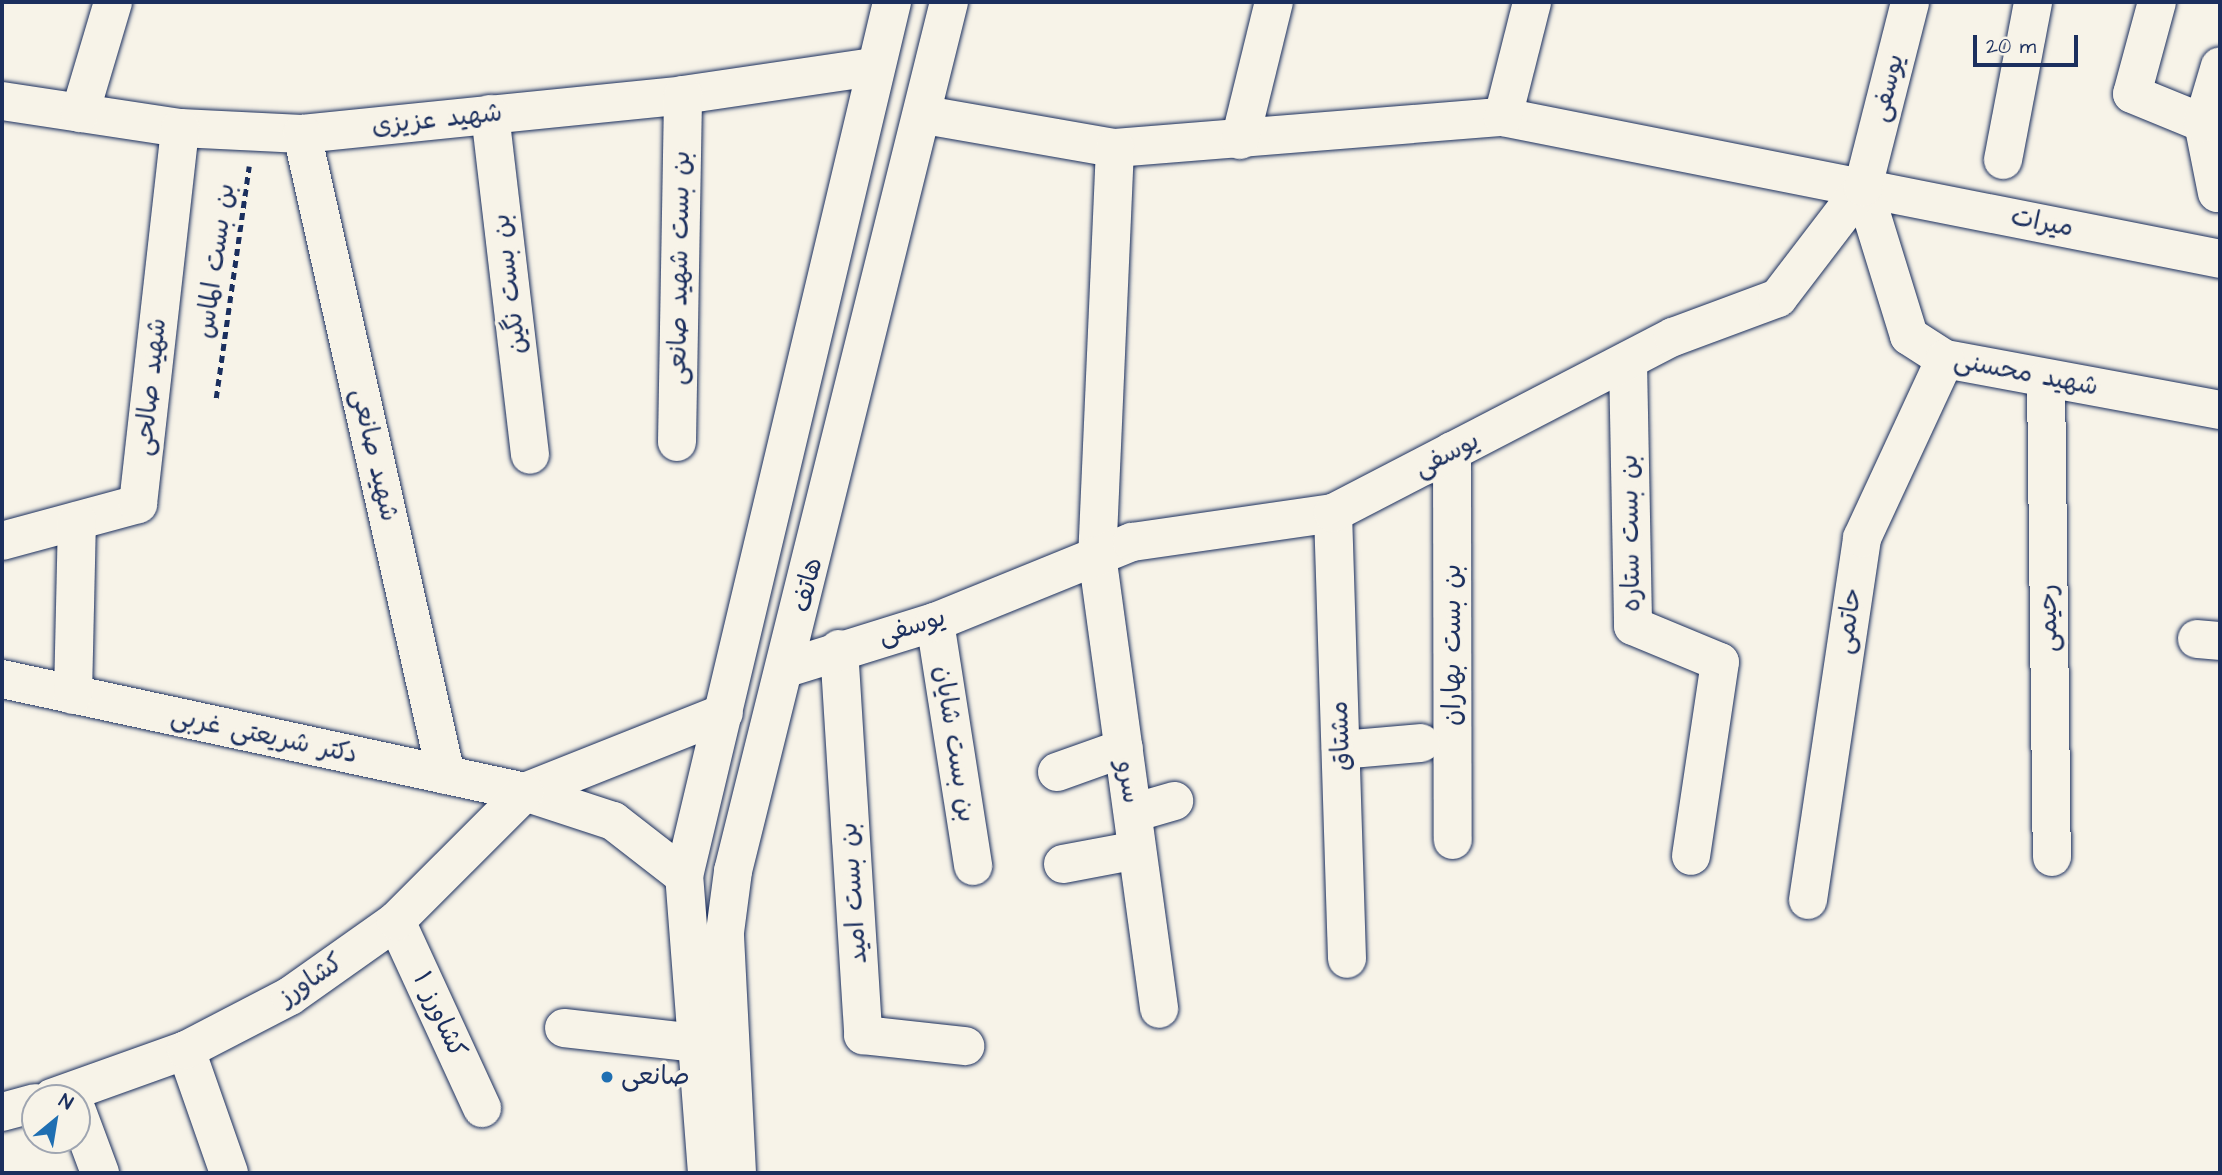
<!DOCTYPE html>
<html>
<head>
<meta charset="utf-8">
<style>
	body { margin:0 }
	#map { position:relative; width:2222px; height:1175px; overflow:hidden; background:#f7f3e8; font-family:"Architects Daughter","Playpen Sans Arabic",sans-serif }
	div>[style] { position:absolute }
	[style*='--x'] { left:calc(var(--x)*1px); top:calc(var(--y)*1px); width:calc(var(--w)*1px); rotate:calc(var(--a)*1deg) }
	.path>* { height:4.5px; margin-top:-2.25px; transform-origin:0; background:repeating-linear-gradient(90deg,#1b2f5e 0 7px,transparent 0 12px) }
	.roads { filter:drop-shadow(0 0 2px #1b2f5e) drop-shadow(0 0 2px #1b2f5e) }
	.minor>* { height:38px; margin:-19px; padding:0 19px; transform-origin:19px; border-radius:19px; background:#f7f3e8 }
	.major>* { height:38px; margin:-19px; padding:0 19px; transform-origin:19px; border-radius:19px; background:#f7f3e8 }
	.dots>* { width:19px; height:19px; translate:-50% -50%; box-sizing:border-box; border:4px solid #f7f3e8; border-radius:50% }
	span { translate:-50% -50%; white-space:nowrap; text-align:center; line-height:1.15; -webkit-text-stroke:7px #f7f3e8; paint-order:stroke }
	.street-label { font-size:26px; color:#1b2f5e }
	.poi-label { font-size:26px; color:#1b2f5e }
	.left { translate:0 -50%; text-align:left }
	.frame { position:absolute; inset:0; border:4px solid #1b2f5e; pointer-events:none }
	.north { position:absolute; left:21px; top:1084px; width:70px; height:70px; box-sizing:border-box; background:#f7f3e8; border:2px solid #9fa5b1; border-radius:50%; rotate:30deg; font-size:19px; font-weight:700; line-height:28px; text-align:center; color:#1b2f5e }
	.north::after { content:''; display:block; margin:auto; width:24px; height:32px; background:#1f6fb2; clip-path:polygon(50% 0,100% 100%,50% 72%,0 100%) }
	.scale { position:absolute; left:1973px; top:35px; width:105px; height:32px; box-sizing:border-box; border:4px solid #1b2f5e; border-top:0; padding-left:9px; font-size:21px; line-height:24px; white-space:nowrap; color:#1b2f5e; -webkit-text-stroke:5px #f7f3e8; paint-order:stroke }
</style>
</head>
<body>
<div id="map">
	<div class="path">
		<i style="--x:216;--y:398;--w:234;--a:-81.9"></i>
	</div>
	<div class="roads">
		<div class="minor">
			<i style="--x:2157;--y:2;--w:95;--a:105.2"></i>
			<i style="--x:2132;--y:94;--w:77;--a:22.2"></i>
			<i style="--x:2;--y:101;--w:180;--a:8.6"></i>
			<i style="--x:180;--y:128;--w:122;--a:2.8"></i>
			<i style="--x:302;--y:134;--w:383;--a:-5.8"></i>
			<i style="--x:683;--y:95;--w:192;--a:-8.4"></i>
			<i style="--x:80;--y:113;--w:116;--a:-73.4"></i>
			<i style="--x:490;--y:114;--w:343;--a:83.3"></i>
			<i style="--x:925;--y:115;--w:193;--a:9.9"></i>
			<i style="--x:1115;--y:148;--w:389;--a:-4.6"></i>
			<i style="--x:1503;--y:117;--w:731;--a:11.2"></i>
			<i style="--x:1503;--y:117;--w:119;--a:-75.8"></i>
			<i style="--x:302;--y:134;--w:657;--a:77.34"></i>
			<i style="--x:1240;--y:140;--w:142;--a:-76.2"></i>
			<i style="--x:1115;--y:148;--w:407;--a:92.5"></i>
			<i style="--x:1097;--y:555;--w:458;--a:82.2"></i>
			<i style="--x:2003;--y:160;--w:161;--a:-79.2"></i>
			<i style="--x:1863;--y:187;--w:156;--a:72.8"></i>
			<i style="--x:1909;--y:336;--w:43;--a:32.6"></i>
			<i style="--x:1945;--y:359;--w:280;--a:10.5"></i>
			<i style="--x:2217;--y:193;--w:71;--a:-101.3"></i>
			<i style="--x:2203;--y:123;--w:59;--a:-73.4"></i>
			<i style="--x:1628;--y:361;--w:265;--a:88.9"></i>
			<i style="--x:1633;--y:626;--w:94;--a:22.5"></i>
			<i style="--x:1720;--y:662;--w:196;--a:98.5"></i>
			<i style="--x:2046;--y:380;--w:477;--a:89.3"></i>
			<i style="--x:677;--y:442;--w:347;--a:-89"></i>
			<i style="--x:1452;--y:451;--w:389;--a:89.9"></i>
			<i style="--x:1333;--y:513;--w:446;--a:88.2"></i>
			<i style="--x:2;--y:541;--w:141;--a:-15.2"></i>
			<i style="--x:138;--y:504;--w:378;--a:-83.6"></i>
			<i style="--x:935;--y:622;--w:247;--a:81.1"></i>
			<i style="--x:2197;--y:639;--w:23;--a:5"></i>
			<i style="--x:839;--y:649;--w:387;--a:86.4"></i>
			<i style="--x:863;--y:1035;--w:103;--a:6.2"></i>
			<i style="--x:787;--y:668;--w:155;--a:-17.3"></i>
			<i style="--x:935;--y:622;--w:213;--a:-22.1"></i>
			<i style="--x:1132;--y:542;--w:203;--a:-8.2"></i>
			<i style="--x:1333;--y:513;--w:383;--a:-27.4"></i>
			<i style="--x:1673;--y:337;--w:112;--a:-20.4"></i>
			<i style="--x:1778;--y:298;--w:140;--a:-52.6"></i>
			<i style="--x:1863;--y:187;--w:191;--a:-75.7"></i>
			<i style="--x:2;--y:679;--w:535;--a:12.19"></i>
			<i style="--x:73;--y:695;--w:174;--a:-88.7"></i>
			<i style="--x:1341;--y:750;--w:80;--a:-5"></i>
			<i style="--x:1057;--y:772;--w:71;--a:-19.7"></i>
			<i style="--x:1133;--y:813;--w:43;--a:-16.3"></i>
			<i style="--x:1063;--y:864;--w:75;--a:-10.7"></i>
			<i style="--x:684;--y:876;--w:90;--a:-142.2"></i>
			<i style="--x:613;--y:821;--w:93;--a:-161.8"></i>
			<i style="--x:525;--y:792;--w:214;--a:-21.7"></i>
			<i style="--x:1808;--y:900;--w:366;--a:-81.5"></i>
			<i style="--x:1862;--y:538;--w:197;--a:-65.1"></i>
			<i style="--x:396;--y:921;--w:206;--a:65.3"></i>
			<i style="--x:564;--y:1028;--w:132;--a:6.5"></i>
			<i style="--x:186;--y:1050;--w:130;--a:70.7"></i>
			<i style="--x:52;--y:1098;--w:142;--a:-19.7"></i>
			<i style="--x:186;--y:1050;--w:117;--a:-27.4"></i>
			<i style="--x:290;--y:996;--w:130;--a:-35.3"></i>
			<i style="--x:396;--y:921;--w:182;--a:-45"></i>
			<i style="--x:77;--y:1111;--w:66;--a:69.6"></i>
			<i style="--x:2;--y:1112;--w:34;--a:-15"></i>
		</div>
		<div class="major">
			<i style="--x:707;--y:1173;--w:298;--a:-94.4"></i>
			<i style="--x:684;--y:876;--w:898;--a:-76.61"></i>
			<i style="--x:737;--y:1173;--w:241;--a:-92.9"></i>
			<i style="--x:725;--y:932;--w:62;--a:-82.5"></i>
			<i style="--x:733;--y:871;--w:895;--a:-76.04"></i>
		</div>
	</div>
	<div class="dots">
		<i style="left:607px;top:1077px;background:#1f6fb2"></i>
	</div>
	<div class="street-label">
		<span style="left:1888px;top:88px;rotate:-76deg">یوسفی</span>
		<span style="left:437px;top:120px;rotate:-6deg">شهید عزیزی</span>
		<span style="left:2042px;top:223px;rotate:11deg">میرات</span>
		<span style="left:216px;top:261px;rotate:-82deg">بن بست الماس</span>
		<span style="left:680px;top:268px;rotate:-89deg">بن بست شهید صانعی</span>
		<span style="left:510px;top:284px;rotate:-97deg">بن بست نگین</span>
		<span style="left:2026px;top:374px;rotate:11deg">شهید محسنی</span>
		<span style="left:151px;top:387px;rotate:-84deg">شهید صالحی</span>
		<span style="left:374px;top:455px;rotate:77deg">شهید صانعی</span>
		<span style="left:1447px;top:455px;rotate:-27deg">یوسفی</span>
		<span style="left:1631px;top:533px;rotate:-91deg">بن بست ستاره</span>
		<span style="left:808px;top:585px;rotate:-76deg">هاتف</span>
		<span style="left:2049px;top:618px;rotate:-91deg">رحیمی</span>
		<span style="left:1849px;top:621px;rotate:-82deg">حاتمی</span>
		<span style="left:912px;top:627px;rotate:-17deg">یوسفی</span>
		<span style="left:1453px;top:645px;rotate:-90deg">بن بست بهاران</span>
		<span style="left:264px;top:736px;rotate:12deg">دکتر شریعتی غربی</span>
		<span style="left:1341px;top:736px;rotate:-92deg">مشتاق</span>
		<span style="left:954px;top:744px;rotate:81deg">بن بست شایان</span>
		<span style="left:1128px;top:782px;rotate:82deg">سرو</span>
		<span style="left:854px;top:893px;rotate:-94deg">بن بست امید</span>
		<span style="left:311px;top:980px;rotate:-34deg">کشاورز</span>
		<span style="left:439px;top:1015px;rotate:65deg">کشاورز ۱</span>
	</div>
	<div class="poi-label">
		<span class="left" style="left:621px;top:1077px">صانعی</span>
	</div>
	<div class="frame"></div>
	<div class="north">N</div>
	<div class="scale">20 m</div>
</div>
</body>
</html>
